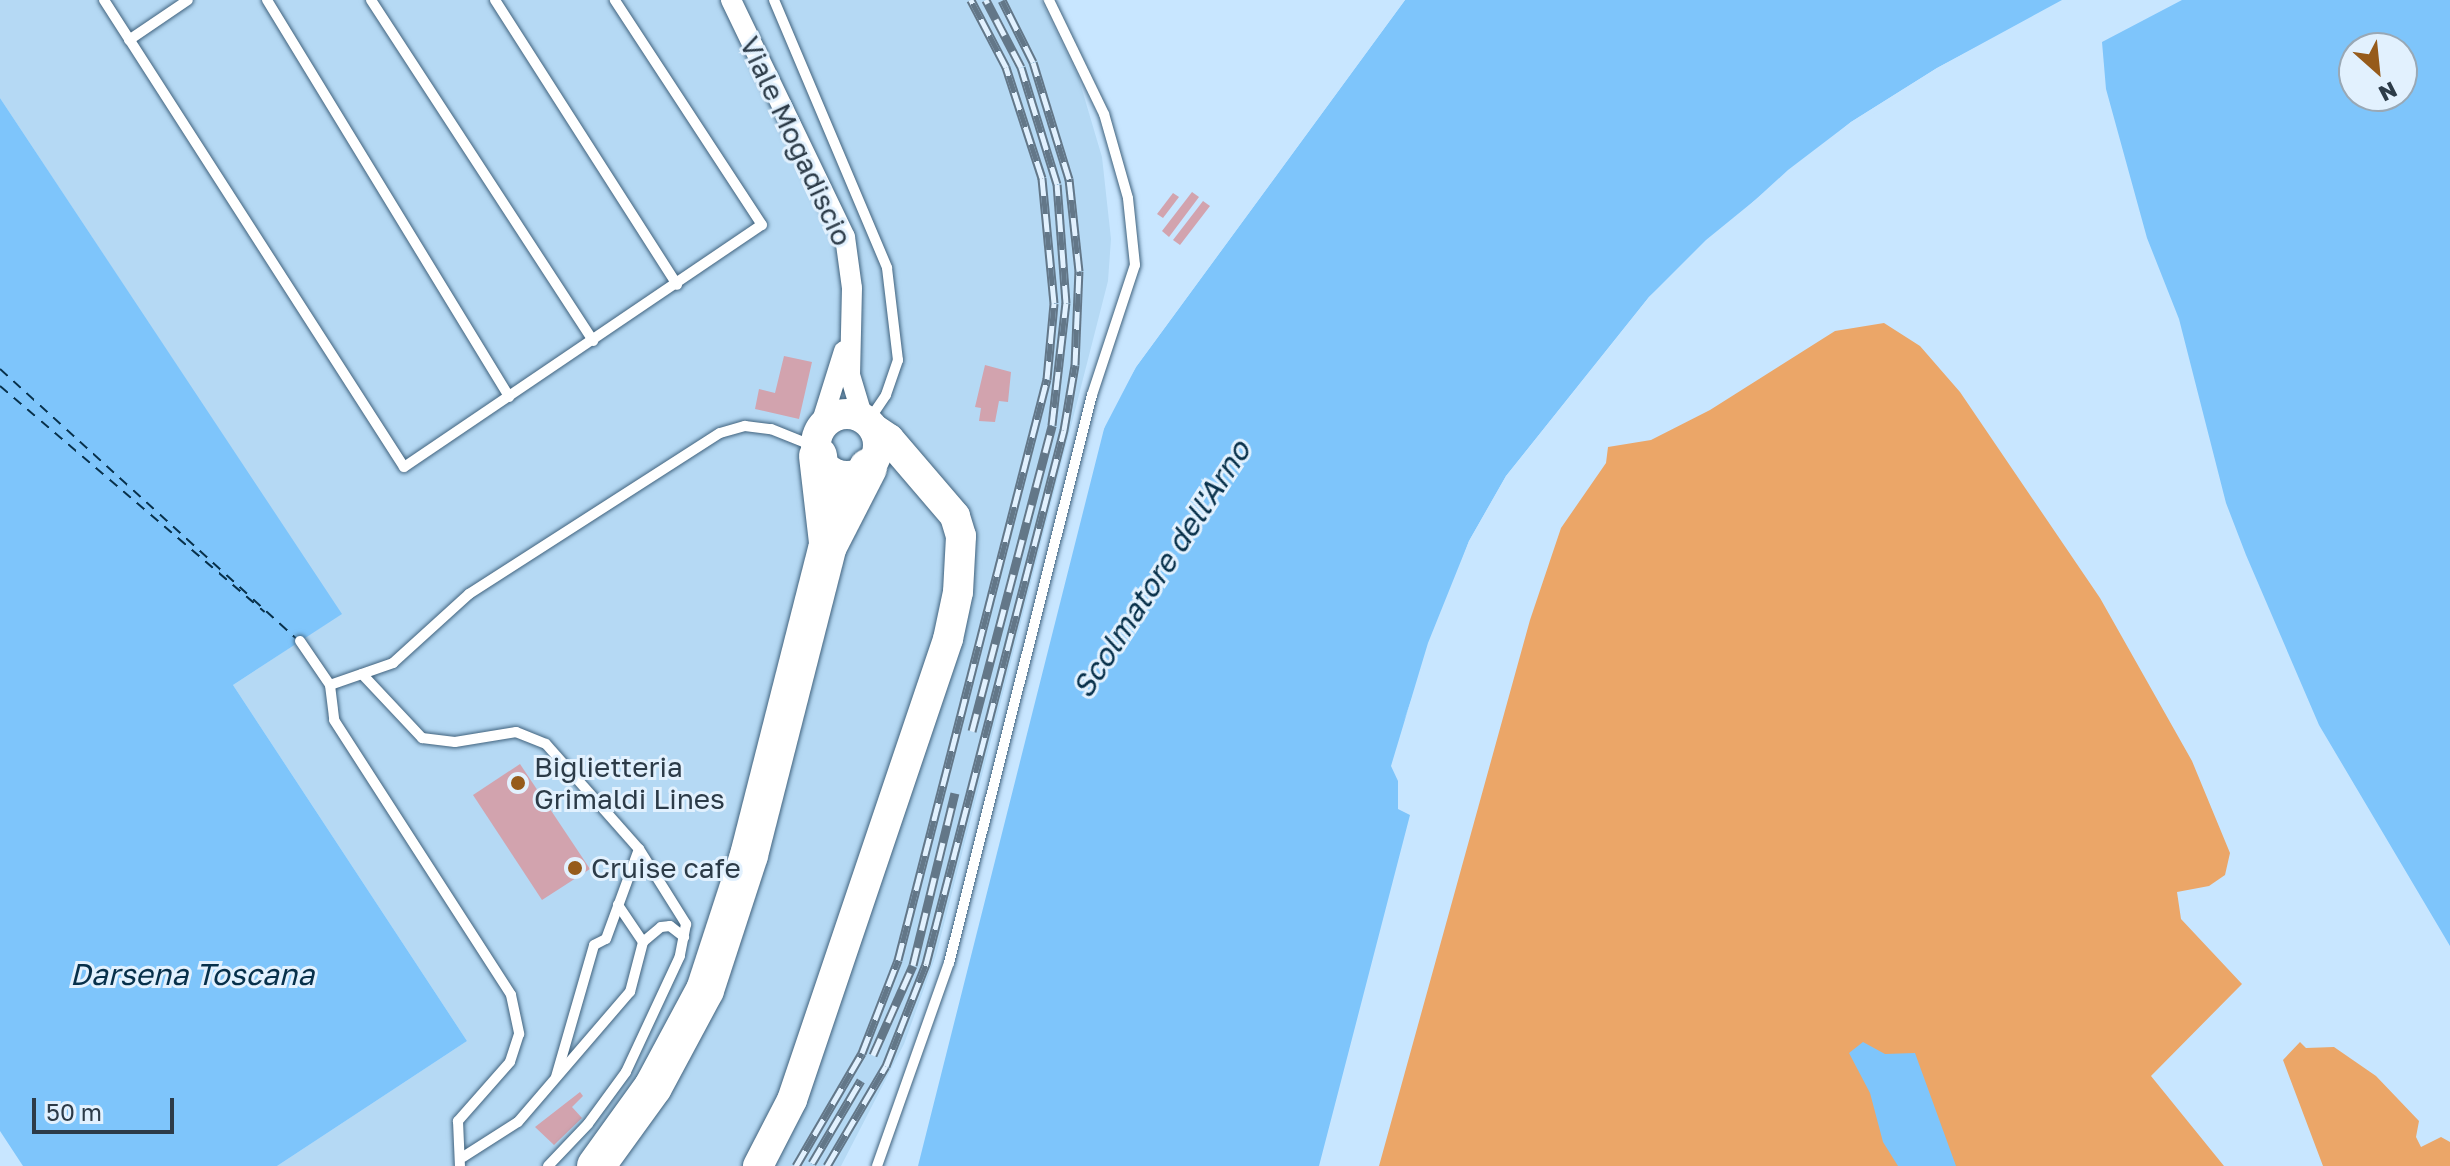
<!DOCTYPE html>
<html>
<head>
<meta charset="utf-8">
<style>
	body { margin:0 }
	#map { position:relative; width:2450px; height:1166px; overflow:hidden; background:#c8e6ff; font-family:"Golos Text",sans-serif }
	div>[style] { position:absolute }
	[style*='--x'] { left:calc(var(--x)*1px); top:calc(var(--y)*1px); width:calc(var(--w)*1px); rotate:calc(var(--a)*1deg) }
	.built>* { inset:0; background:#b5d9f4 }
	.green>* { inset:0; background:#eba668 }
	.water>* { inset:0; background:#7ec5fb }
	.pier>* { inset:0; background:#c8e6ff }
	.ferry>* { height:2px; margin-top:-1px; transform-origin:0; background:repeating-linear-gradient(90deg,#07304a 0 10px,transparent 0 18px) }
	.building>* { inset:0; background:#d2a3ae }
	.roads { filter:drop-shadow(0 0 2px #41637e) drop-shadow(0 0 2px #41637e) }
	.lane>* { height:10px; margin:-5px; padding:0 5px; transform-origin:5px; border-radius:5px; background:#fff }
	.street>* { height:20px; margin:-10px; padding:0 10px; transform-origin:10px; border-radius:10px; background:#fff }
	.secondary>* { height:30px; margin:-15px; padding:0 15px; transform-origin:15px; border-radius:15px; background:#fff }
	.secondary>.ring { margin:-15px; padding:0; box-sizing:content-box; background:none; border:30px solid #fff; border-radius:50% }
	.highway>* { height:38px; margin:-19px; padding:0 19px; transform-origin:19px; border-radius:19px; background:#fff }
	.rail>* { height:9px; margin-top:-4.5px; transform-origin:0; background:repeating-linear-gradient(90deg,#e2f1fe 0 18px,#637788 0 36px); box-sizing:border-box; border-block:2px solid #637788 }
	.dots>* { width:22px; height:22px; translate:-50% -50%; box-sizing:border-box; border:4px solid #e2f1fe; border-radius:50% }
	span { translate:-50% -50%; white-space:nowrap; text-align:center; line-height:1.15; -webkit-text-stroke:6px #e2f1fe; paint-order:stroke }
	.street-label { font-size:28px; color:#2c3b48 }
	.poi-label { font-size:28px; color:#2c3b48 }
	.left { translate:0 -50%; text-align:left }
	.water-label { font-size:30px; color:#07304a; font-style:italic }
	.north { position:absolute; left:2338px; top:32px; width:80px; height:80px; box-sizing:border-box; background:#e2f1fe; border:2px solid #99a8b5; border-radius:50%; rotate:153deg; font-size:22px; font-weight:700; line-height:32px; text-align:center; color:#2c3b48 }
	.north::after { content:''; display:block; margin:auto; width:28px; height:36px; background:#965b1b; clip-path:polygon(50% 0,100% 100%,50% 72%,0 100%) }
	.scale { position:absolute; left:32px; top:1098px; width:142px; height:36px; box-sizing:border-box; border:4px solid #2c3b48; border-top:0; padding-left:10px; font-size:24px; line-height:28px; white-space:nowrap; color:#2c3b48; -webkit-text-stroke:6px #e2f1fe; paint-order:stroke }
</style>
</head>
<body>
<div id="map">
	<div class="built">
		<i style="clip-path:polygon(0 0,1041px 0,1078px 76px,1102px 157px,1111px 239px,1108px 281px,936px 955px,904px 1044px,841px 1166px,277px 1166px,467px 1041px,233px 685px,341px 614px,0 98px)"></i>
	</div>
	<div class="green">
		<i style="clip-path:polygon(1884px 323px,1920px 346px,1960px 392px,2100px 598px,2192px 761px,2230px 853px,2225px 875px,2209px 886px,2177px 892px,2181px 919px,2242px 984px,2151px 1076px,2224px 1166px,1379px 1166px,1530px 620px,1561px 528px,1606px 463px,1608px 447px,1651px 440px,1710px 410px,1835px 331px)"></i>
		<i style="clip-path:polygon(2300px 1042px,2306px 1048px,2334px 1047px,2376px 1076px,2419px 1121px,2416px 1137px,2421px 1147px,2441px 1137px,2450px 1142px,2450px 1166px,2323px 1166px,2283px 1060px)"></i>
	</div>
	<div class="water">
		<i style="clip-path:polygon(1405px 0,2062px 0,1937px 68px,1851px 122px,1788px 170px,1649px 297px,1506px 476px,1469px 541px,1428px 643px,1391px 766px,1398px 781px,1398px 809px,1410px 815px,1319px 1166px,918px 1166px,1107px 417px,1136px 367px)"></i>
		<i style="clip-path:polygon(evenodd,2182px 0,2450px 0,2450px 946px,2319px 725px,2246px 555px,2226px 503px,2179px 319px,2147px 238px,2106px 89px,2102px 42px,2182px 0,2354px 48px,2402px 48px,2402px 96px,2354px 96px,2354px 48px)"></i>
		<i style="clip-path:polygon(0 98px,342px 614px,233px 685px,467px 1041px,277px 1166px,23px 1166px,0 1131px)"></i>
		<i style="clip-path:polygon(1863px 1042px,1885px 1054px,1915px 1053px,1956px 1166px,1898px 1166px,1883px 1142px,1870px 1093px,1849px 1053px)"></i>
	</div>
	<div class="pier">
		<i style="clip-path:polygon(1400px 0,1405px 0,1136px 367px,1096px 444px,1093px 442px,1133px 365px)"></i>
		<i style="clip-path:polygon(2066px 0,1939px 72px,1827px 144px,1709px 243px,1651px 300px,1510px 478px,1473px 543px,1403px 723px,1469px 541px,1506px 476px,1649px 297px,1706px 240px,1851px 122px,1937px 68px)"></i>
	</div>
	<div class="ferry">
		<i style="--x:0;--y:369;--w:400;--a:42.3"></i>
		<i style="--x:0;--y:386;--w:348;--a:40.5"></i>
	</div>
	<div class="building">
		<i style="clip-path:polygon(1192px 192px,1199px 197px,1169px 237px,1162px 231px)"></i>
		<i style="clip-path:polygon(1173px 193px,1179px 197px,1163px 218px,1157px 214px)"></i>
		<i style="clip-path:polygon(1203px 201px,1210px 206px,1180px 245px,1173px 240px)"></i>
		<i style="clip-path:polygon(784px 356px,812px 362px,799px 419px,755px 409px,759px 389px,775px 393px)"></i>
		<i style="clip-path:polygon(985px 365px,1011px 372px,1008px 402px,999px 401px,995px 422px,979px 421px,981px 408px,975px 407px)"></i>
		<i style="clip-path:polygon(520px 764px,590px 869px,542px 900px,473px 795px)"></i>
		<i style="clip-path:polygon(580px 1092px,583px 1096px,572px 1107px,582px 1118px,554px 1145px,535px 1127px)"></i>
	</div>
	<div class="roads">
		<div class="lane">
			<i style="--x:104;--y:0;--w:555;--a:57.28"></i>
			<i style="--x:404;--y:467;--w:432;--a:-34.1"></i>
			<i style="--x:762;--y:225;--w:269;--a:-123.2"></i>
			<i style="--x:267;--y:0;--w:465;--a:58.6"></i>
			<i style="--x:371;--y:0;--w:407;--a:56.9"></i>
			<i style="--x:495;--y:0;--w:338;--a:57.4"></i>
			<i style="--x:774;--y:0;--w:291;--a:67.1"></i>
			<i style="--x:887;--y:268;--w:93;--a:83.2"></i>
			<i style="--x:898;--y:360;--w:37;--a:109"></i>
			<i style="--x:886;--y:395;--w:32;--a:124"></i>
			<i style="--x:129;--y:40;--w:71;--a:-34.1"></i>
			<i style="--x:300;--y:641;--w:53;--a:55.7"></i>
			<i style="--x:330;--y:685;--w:67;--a:-19.2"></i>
			<i style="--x:393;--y:663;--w:103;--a:-42.2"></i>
			<i style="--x:469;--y:594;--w:298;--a:-32.7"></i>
			<i style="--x:720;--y:433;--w:26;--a:-16"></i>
			<i style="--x:745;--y:426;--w:26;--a:7"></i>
			<i style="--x:771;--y:429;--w:48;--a:21.8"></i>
			<i style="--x:362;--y:674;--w:88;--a:46.8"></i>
			<i style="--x:422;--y:738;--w:33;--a:7"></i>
			<i style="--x:455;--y:742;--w:62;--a:-9.3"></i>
			<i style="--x:516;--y:732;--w:32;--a:22"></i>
			<i style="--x:546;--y:744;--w:140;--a:48.5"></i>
			<i style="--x:639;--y:849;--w:89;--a:57.9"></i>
			<i style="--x:686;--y:924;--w:33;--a:101"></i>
			<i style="--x:680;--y:956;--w:128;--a:115"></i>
			<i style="--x:626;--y:1072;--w:64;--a:126.2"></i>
			<i style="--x:588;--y:1124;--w:58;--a:133.6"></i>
			<i style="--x:330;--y:685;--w:35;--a:83"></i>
			<i style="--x:334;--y:720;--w:327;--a:57.2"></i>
			<i style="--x:511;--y:995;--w:40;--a:78"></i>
			<i style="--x:519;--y:1034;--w:29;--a:108"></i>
			<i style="--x:510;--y:1062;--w:79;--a:131.4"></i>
			<i style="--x:458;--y:1121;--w:45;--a:87.5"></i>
			<i style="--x:643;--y:942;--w:23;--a:-40"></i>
			<i style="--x:661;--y:927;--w:9;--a:-6"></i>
			<i style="--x:670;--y:926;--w:18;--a:38"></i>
			<i style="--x:556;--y:1077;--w:137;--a:-73.9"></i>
			<i style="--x:594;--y:945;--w:13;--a:-27"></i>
			<i style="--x:606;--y:939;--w:96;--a:-69.9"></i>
			<i style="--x:463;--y:1157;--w:65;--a:-32.5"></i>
			<i style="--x:518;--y:1122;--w:172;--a:-49.3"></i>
			<i style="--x:630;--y:992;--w:52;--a:-75.4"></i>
			<i style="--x:643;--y:942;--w:45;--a:-124"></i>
			<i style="--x:877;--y:1166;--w:215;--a:-70.5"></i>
			<i style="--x:949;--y:963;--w:586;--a:-75.87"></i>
			<i style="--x:1092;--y:395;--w:137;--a:-71.7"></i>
			<i style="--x:1135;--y:265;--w:67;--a:-96"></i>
			<i style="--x:1128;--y:198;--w:87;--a:-105.9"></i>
			<i style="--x:1104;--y:114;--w:127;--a:-115.8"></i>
		</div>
		<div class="street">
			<i style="--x:731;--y:0;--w:263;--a:64.3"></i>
			<i style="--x:845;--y:237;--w:51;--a:82.2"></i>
			<i style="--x:852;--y:288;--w:87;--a:91.3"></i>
			<i style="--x:850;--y:375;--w:45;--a:73.2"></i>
			<i style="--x:817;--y:437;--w:90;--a:-72.6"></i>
		</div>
		<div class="secondary">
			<i class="ring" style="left:816px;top:414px;width:32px;height:32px"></i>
			<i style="--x:758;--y:1166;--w:74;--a:-62.7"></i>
			<i style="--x:792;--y:1100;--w:487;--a:-71.3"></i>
			<i style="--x:948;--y:639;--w:48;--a:-78"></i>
			<i style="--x:958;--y:592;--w:56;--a:-86.9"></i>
			<i style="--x:961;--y:536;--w:21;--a:-107"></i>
			<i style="--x:955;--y:516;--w:101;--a:-130.6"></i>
			<i style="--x:889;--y:439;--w:18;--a:-146"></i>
		</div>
		<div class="highway">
			<i style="--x:818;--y:456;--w:88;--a:83.4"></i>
			<i style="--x:596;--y:1166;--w:97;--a:-54.2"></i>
			<i style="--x:653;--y:1087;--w:110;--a:-61.8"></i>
			<i style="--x:705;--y:990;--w:142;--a:-71.9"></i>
			<i style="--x:749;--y:855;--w:319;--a:-75.7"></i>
			<i style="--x:828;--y:546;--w:88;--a:-62.9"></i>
		</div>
	</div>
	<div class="rail">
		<i style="--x:972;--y:731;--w:316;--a:-75.3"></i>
		<i style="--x:1052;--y:425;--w:123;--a:-83.5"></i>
		<i style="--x:1066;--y:303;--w:119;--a:-94.3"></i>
		<i style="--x:1057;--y:184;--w:122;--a:-107.1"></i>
		<i style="--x:1021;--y:67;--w:76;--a:-117.6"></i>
		<i style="--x:873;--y:1055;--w:98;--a:-66"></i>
		<i style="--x:913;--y:965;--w:177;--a:-76.3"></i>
		<i style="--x:812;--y:1163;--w:96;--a:-59.4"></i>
		<i style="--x:796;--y:1166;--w:131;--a:-59.7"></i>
		<i style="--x:862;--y:1053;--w:100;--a:-68.8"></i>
		<i style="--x:898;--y:960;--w:600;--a:-75.62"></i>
		<i style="--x:1047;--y:379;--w:76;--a:-84.7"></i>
		<i style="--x:1054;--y:303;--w:126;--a:-95.5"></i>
		<i style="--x:1042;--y:178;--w:117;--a:-108"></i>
		<i style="--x:1006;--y:67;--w:76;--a:-117.6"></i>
		<i style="--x:827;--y:1166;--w:116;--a:-59.5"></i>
		<i style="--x:886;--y:1066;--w:110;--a:-68.6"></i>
		<i style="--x:926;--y:964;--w:552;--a:-75.51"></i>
		<i style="--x:1064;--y:430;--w:66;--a:-80.4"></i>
		<i style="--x:1075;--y:365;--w:94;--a:-87.6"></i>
		<i style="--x:1079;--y:271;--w:93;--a:-96.2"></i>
		<i style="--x:1069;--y:179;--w:122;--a:-107.1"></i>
		<i style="--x:1033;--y:62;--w:69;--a:-116.6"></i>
	</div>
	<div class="dots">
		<i style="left:518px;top:783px;background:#965b1b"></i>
		<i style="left:575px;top:868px;background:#965b1b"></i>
	</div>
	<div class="street-label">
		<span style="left:796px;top:141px;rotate:65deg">Viale Mogadiscio</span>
	</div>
	<div class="poi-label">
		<span class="left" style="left:534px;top:783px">Biglietteria<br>Grimaldi Lines</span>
		<span class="left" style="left:591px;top:868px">Cruise cafe</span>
	</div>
	<div class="water-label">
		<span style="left:1161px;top:569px;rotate:-57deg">Scolmatore dell'Arno</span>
		<span style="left:192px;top:974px">Darsena Toscana</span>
	</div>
	<div class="north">N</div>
	<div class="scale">50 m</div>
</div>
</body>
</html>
